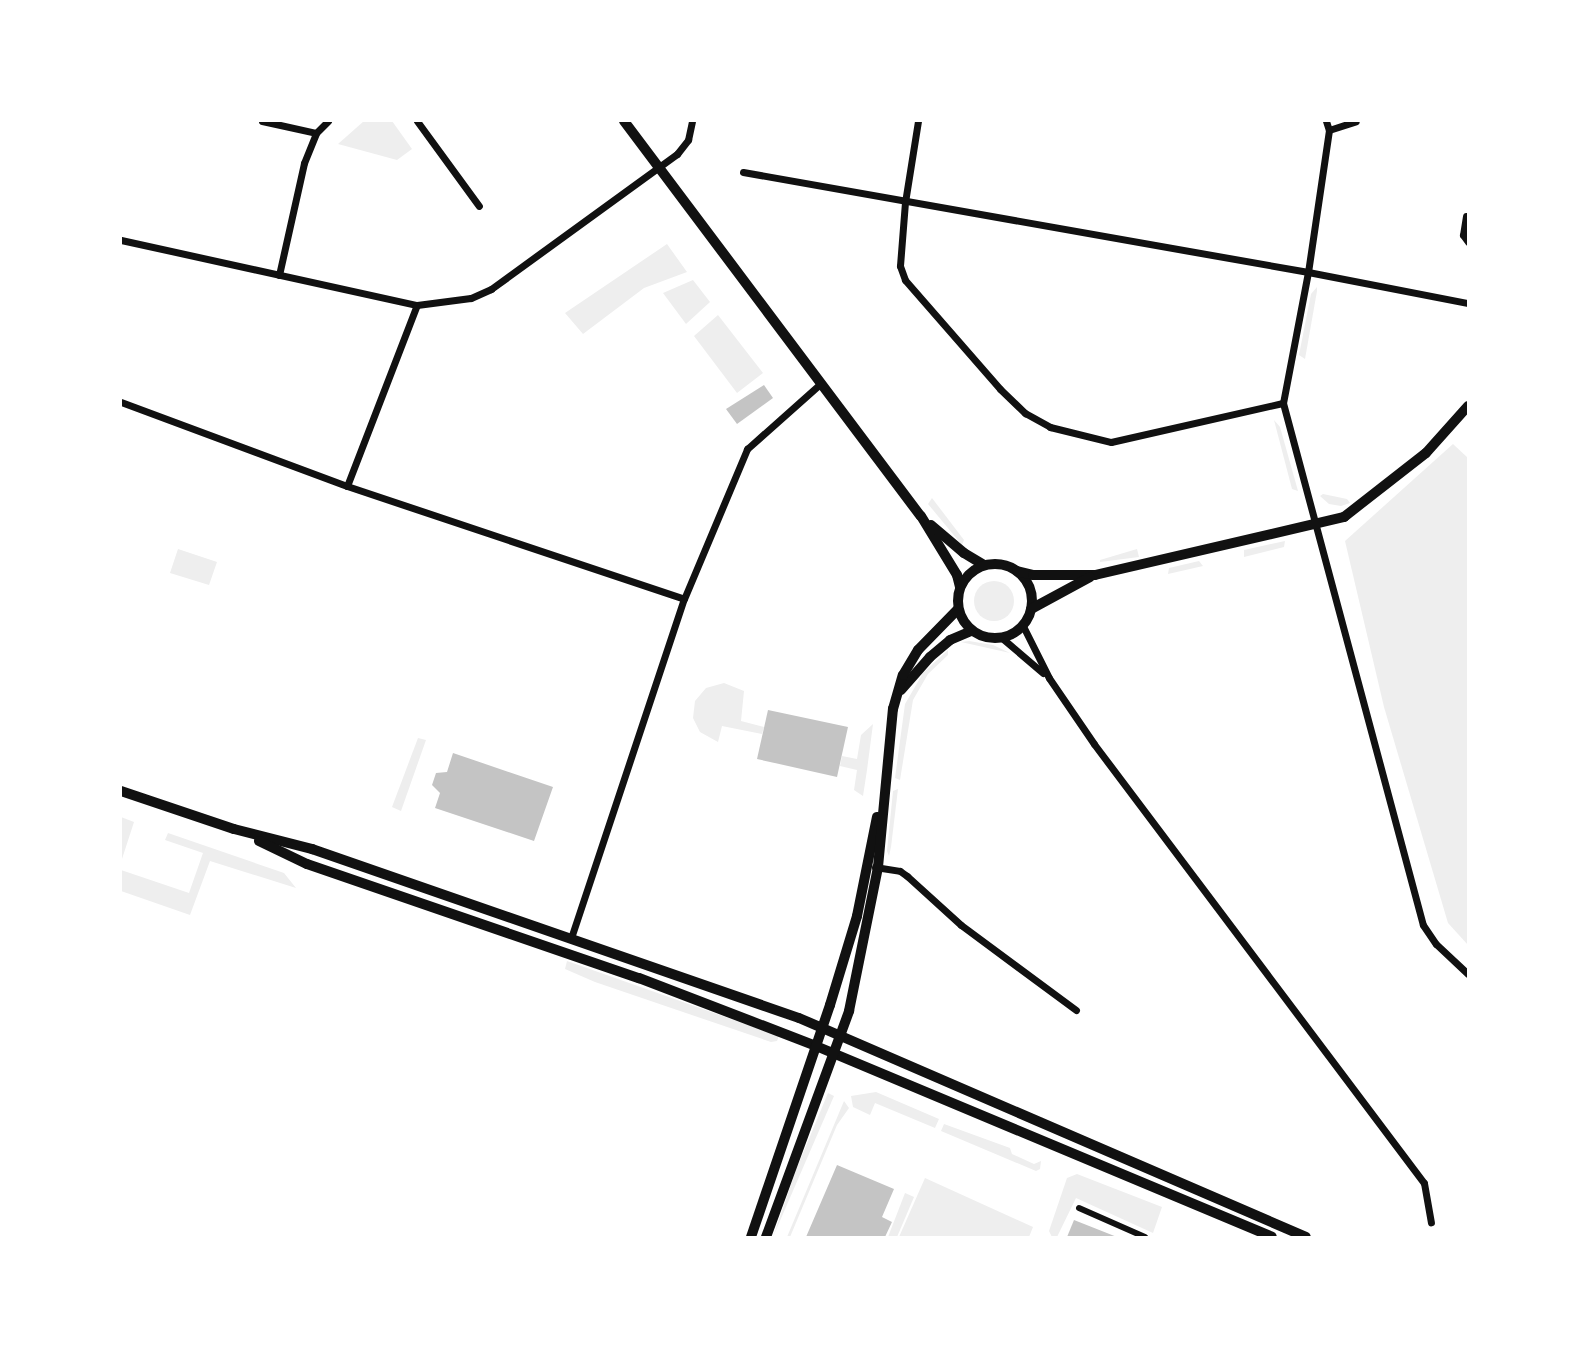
<!DOCTYPE html>
<html>
<head>
<meta charset="utf-8">
<style>
	body { margin:0 }
	#map { position:relative; width:1589px; height:1358px; overflow:hidden; background:#fff; font-family:"DejaVu Sans",sans-serif }
	div>[style] { position:absolute }
	[style*='--x'] { left:calc(var(--x)*1px); top:calc(var(--y)*1px); width:calc(var(--w)*1px); rotate:calc(var(--a)*1deg) }
	.green>* { inset:0; background:#eee }
	.round { border-radius:50% }
	.building>* { inset:0; background:#c4c4c4 }
	.pedestrian>* { height:6px; margin:-3px; padding:0 3px; transform-origin:3px; border-radius:3px; background:#111 }
	.minor>* { height:7px; margin:-3.5px; padding:0 3.5px; transform-origin:3.5px; border-radius:3.5px; background:#111 }
	.tertiary>* { height:10px; margin:-5px; padding:0 5px; transform-origin:5px; border-radius:5px; background:#111 }
	.tertiary>.ring { margin:-5px; padding:0; box-sizing:content-box; background:none; border:10px solid #111; border-radius:50% }
	span { translate:-50% -50%; white-space:nowrap; text-align:center; line-height:1.15; -webkit-text-stroke:7px #fff; paint-order:stroke }
	.frame { position:absolute; inset:0; border:122px solid #fff; pointer-events:none }
</style>
</head>
<body>
<div id="map">
	<div class="green">
		<i style="clip-path:polygon(364px 121px,392px 121px,412px 149px,397px 160px,338px 144px)"></i>
		<i style="clip-path:polygon(667px 244px,687px 272px,644px 288px,583px 334px,565px 313px)"></i>
		<i style="clip-path:polygon(693px 280px,710px 302px,686px 324px,663px 293px)"></i>
		<i style="clip-path:polygon(1317px 287px,1317px 291px,1305px 359px,1299px 355px,1311px 294px)"></i>
		<i style="clip-path:polygon(718px 315px,763px 373px,737px 393px,694px 336px)"></i>
		<i style="clip-path:polygon(1274px 420px,1280px 427px,1298px 491px,1292px 489px)"></i>
		<i style="clip-path:polygon(1453px 444px,1468px 458px,1468px 945px,1448px 923px,1384px 707px,1345px 541px)"></i>
		<i style="clip-path:polygon(1323px 494px,1347px 499px,1350px 503px,1341px 506px,1329px 504px,1320px 496px)"></i>
		<i style="clip-path:polygon(932px 498px,964px 540px,962px 545px,928px 504px)"></i>
		<i style="clip-path:polygon(1285px 541px,1284px 547px,1244px 557px,1244px 550px)"></i>
		<i style="clip-path:polygon(178px 549px,217px 562px,209px 585px,170px 573px)"></i>
		<i style="clip-path:polygon(1137px 549px,1139px 557px,1100px 562px,1100px 560px)"></i>
		<i style="clip-path:polygon(1199px 561px,1203px 566px,1168px 574px,1169px 568px)"></i>
		<i class="round" style="left:974px;top:581px;width:40px;height:40px"></i>
		<i style="clip-path:polygon(969px 641px,993px 645px,1010px 653px,961px 642px)"></i>
		<i style="clip-path:polygon(948px 650px,948px 655px,928px 674px,913px 700px,900px 780px,895px 778px,905px 704px,923px 673px)"></i>
		<i style="clip-path:polygon(724px 683px,744px 691px,741px 721px,764px 727px,762px 734px,722px 726px,718px 742px,700px 732px,693px 718px,695px 701px,706px 688px)"></i>
		<i style="clip-path:polygon(873px 724px,867px 770px,863px 796px,854px 790px,857px 770px,840px 766px,842px 756px,857px 759px,861px 735px)"></i>
		<i style="clip-path:polygon(418px 738px,426px 740px,401px 811px,392px 807px)"></i>
		<i style="clip-path:polygon(898px 789px,891px 847px,889px 856px,887px 851px,893px 791px)"></i>
		<i style="clip-path:polygon(121px 817px,134px 822px,121px 862px)"></i>
		<i style="clip-path:polygon(168px 833px,284px 873px,296px 888px,210px 861px,190px 915px,121px 891px,121px 870px,189px 893px,203px 853px,165px 840px)"></i>
		<i style="clip-path:polygon(567px 961px,779px 1036px,777px 1041px,771px 1042px,595px 982px,565px 969px)"></i>
		<i style="clip-path:polygon(876px 1092px,939px 1119px,935px 1128px,875px 1103px,870px 1115px,853px 1107px,851px 1096px)"></i>
		<i style="clip-path:polygon(828px 1093px,834px 1096px,773px 1237px,796px 1170px)"></i>
		<i style="clip-path:polygon(844px 1101px,849px 1108px,837px 1125px,790px 1237px,787px 1237px)"></i>
		<i style="clip-path:polygon(944px 1124px,1010px 1148px,1012px 1154px,1034px 1164px,1041px 1161px,1040px 1169px,1036px 1171px,941px 1131px)"></i>
		<i style="clip-path:polygon(1077px 1174px,1162px 1207px,1153px 1233px,1076px 1198px,1057px 1237px,1052px 1237px,1049px 1231px,1067px 1178px)"></i>
		<i style="clip-path:polygon(925px 1178px,1033px 1227px,1029px 1237px,899px 1237px)"></i>
		<i style="clip-path:polygon(905px 1193px,914px 1197px,897px 1237px,888px 1237px)"></i>
	</div>
	<div class="building">
		<i style="clip-path:polygon(764px 385px,773px 398px,737px 424px,726px 409px)"></i>
		<i style="clip-path:polygon(768px 710px,848px 727px,837px 777px,757px 759px)"></i>
		<i style="clip-path:polygon(453px 753px,553px 787px,534px 841px,435px 808px,440px 793px,432px 785px,436px 773px,447px 772px)"></i>
		<i style="clip-path:polygon(837px 1165px,894px 1189px,882px 1217px,892px 1222px,885px 1237px,806px 1237px)"></i>
		<i style="clip-path:polygon(1074px 1220px,1117px 1237px,1067px 1237px)"></i>
	</div>
	<div class="pedestrian">
		<i style="--x:1079;--y:1208;--w:72;--a:23.7"></i>
	</div>
	<div class="minor">
		<i style="--x:262;--y:121;--w:55;--a:12.5"></i>
		<i style="--x:417;--y:121;--w:105;--a:53.9"></i>
		<i style="--x:918;--y:121;--w:82;--a:99.1"></i>
		<i style="--x:905;--y:202;--w:64;--a:94.5"></i>
		<i style="--x:900;--y:266;--w:15;--a:70"></i>
		<i style="--x:905;--y:280;--w:145;--a:48.9"></i>
		<i style="--x:1000;--y:389;--w:35;--a:44"></i>
		<i style="--x:1025;--y:413;--w:29;--a:29"></i>
		<i style="--x:1050;--y:427;--w:63;--a:13.8"></i>
		<i style="--x:1111;--y:442;--w:176;--a:-12.8"></i>
		<i style="--x:1326;--y:121;--w:9;--a:72"></i>
		<i style="--x:1329;--y:130;--w:144;--a:98.4"></i>
		<i style="--x:1308;--y:272;--w:133;--a:100.8"></i>
		<i style="--x:1283;--y:403;--w:540;--a:74.99"></i>
		<i style="--x:1423;--y:925;--w:23;--a:56"></i>
		<i style="--x:1436;--y:944;--w:44;--a:43.2"></i>
		<i style="--x:1329;--y:130;--w:28;--a:-18"></i>
		<i style="--x:743;--y:172;--w:574;--a:10.04"></i>
		<i style="--x:1308;--y:272;--w:163;--a:11"></i>
		<i style="--x:1466;--y:216;--w:19;--a:99"></i>
		<i style="--x:1463;--y:235;--w:9;--a:54"></i>
		<i style="--x:121;--y:240;--w:303;--a:12.4"></i>
		<i style="--x:417;--y:305;--w:54;--a:-7.4"></i>
		<i style="--x:471;--y:298;--w:22;--a:-24"></i>
		<i style="--x:491;--y:289;--w:230;--a:-36"></i>
		<i style="--x:677;--y:154;--w:18;--a:-52"></i>
		<i style="--x:688;--y:140;--w:19;--a:-78"></i>
		<i style="--x:279;--y:275;--w:115;--a:-77.4"></i>
		<i style="--x:304;--y:163;--w:32;--a:-68"></i>
		<i style="--x:316;--y:133;--w:17;--a:-45"></i>
		<i style="--x:121;--y:402;--w:241;--a:20.4"></i>
		<i style="--x:347;--y:486;--w:355;--a:18.5"></i>
		<i style="--x:347;--y:486;--w:194;--a:-68.9"></i>
		<i style="--x:1023;--y:626;--w:58;--a:63.4"></i>
		<i style="--x:1049;--y:678;--w:80;--a:55.7"></i>
		<i style="--x:1094;--y:744;--w:549;--a:53.07"></i>
		<i style="--x:1424;--y:1183;--w:40;--a:80"></i>
		<i style="--x:1002;--y:638;--w:54;--a:40.5"></i>
		<i style="--x:875;--y:867;--w:25;--a:9"></i>
		<i style="--x:900;--y:871;--w:9;--a:36"></i>
		<i style="--x:907;--y:876;--w:73;--a:42.2"></i>
		<i style="--x:961;--y:925;--w:143;--a:36.5"></i>
		<i style="--x:571;--y:938;--w:357;--a:-71.6"></i>
		<i style="--x:684;--y:599;--w:163;--a:-67.2"></i>
		<i style="--x:747;--y:449;--w:98;--a:-41.7"></i>
	</div>
	<div class="tertiary">
		<i style="--x:624;--y:121;--w:494;--a:53.1"></i>
		<i style="--x:921;--y:516;--w:69;--a:58.6"></i>
		<i style="--x:957;--y:575;--w:12;--a:76"></i>
		<i style="--x:931;--y:525;--w:43;--a:40.3"></i>
		<i style="--x:964;--y:553;--w:23;--a:31"></i>
		<i class="ring" style="left:958px;top:564px;width:64px;height:64px"></i>
		<i style="--x:1017;--y:571;--w:16;--a:14"></i>
		<i style="--x:1033;--y:575;--w:62;--a:0"></i>
		<i style="--x:1095;--y:575;--w:256;--a:-13.1"></i>
		<i style="--x:1344;--y:517;--w:104;--a:-38"></i>
		<i style="--x:1426;--y:453;--w:63;--a:-48.2"></i>
		<i style="--x:1031;--y:609;--w:67;--a:-28.5"></i>
		<i style="--x:901;--y:690;--w:44;--a:-48.7"></i>
		<i style="--x:930;--y:657;--w:26;--a:-40"></i>
		<i style="--x:950;--y:640;--w:23;--a:-23"></i>
		<i style="--x:121;--y:791;--w:119;--a:18.6"></i>
		<i style="--x:234;--y:829;--w:81;--a:14.4"></i>
		<i style="--x:312;--y:849;--w:515;--a:19.14"></i>
		<i style="--x:799;--y:1018;--w:552;--a:23.36"></i>
		<i style="--x:259;--y:841;--w:53;--a:25.6"></i>
		<i style="--x:307;--y:864;--w:351;--a:19"></i>
		<i style="--x:639;--y:978;--w:190;--a:21"></i>
		<i style="--x:816;--y:1046;--w:494;--a:22.7"></i>
		<i style="--x:751;--y:1237;--w:245;--a:-71.2"></i>
		<i style="--x:830;--y:1005;--w:93;--a:-73.1"></i>
		<i style="--x:857;--y:916;--w:101;--a:-78.6"></i>
		<i style="--x:766;--y:1237;--w:241;--a:-69.8"></i>
		<i style="--x:849;--y:1011;--w:147;--a:-78.6"></i>
		<i style="--x:878;--y:867;--w:159;--a:-84.6"></i>
		<i style="--x:893;--y:709;--w:35;--a:-74"></i>
		<i style="--x:903;--y:675;--w:29;--a:-59"></i>
		<i style="--x:918;--y:650;--w:57;--a:-45.7"></i>
	</div>
	<div class="frame"></div>
</div>
</body>
</html>
